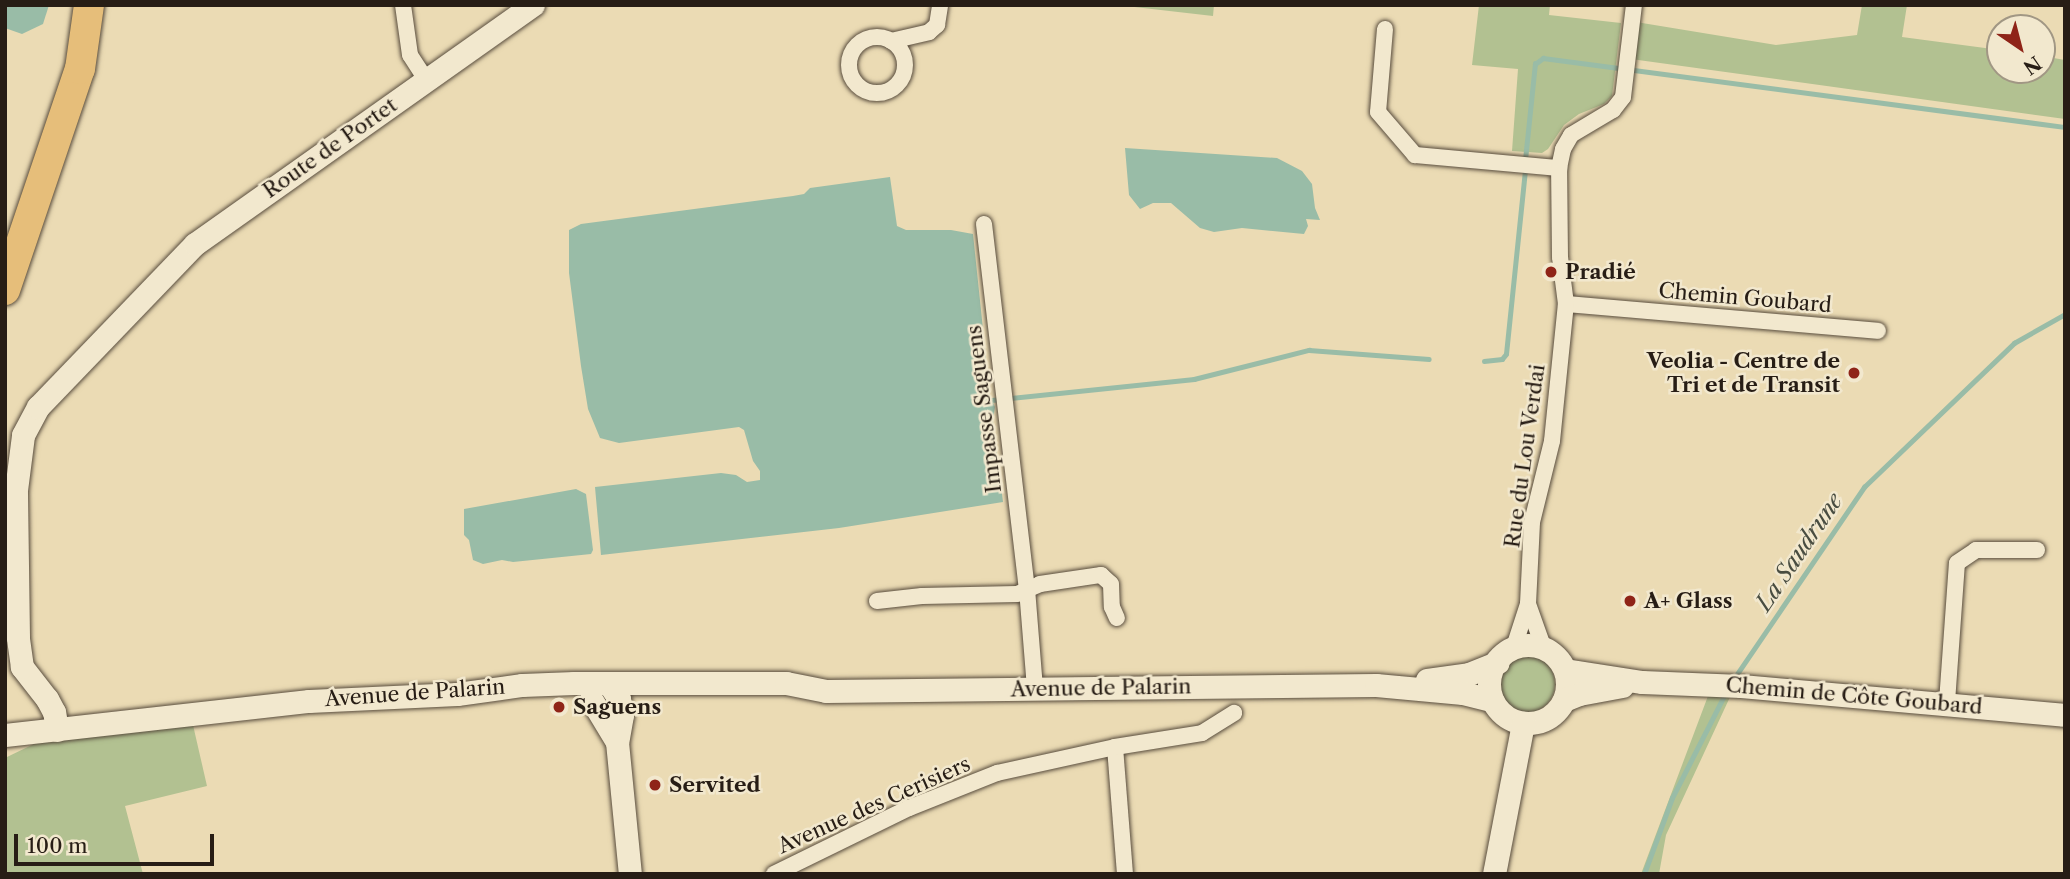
<!DOCTYPE html>
<html>
<head>
<meta charset="utf-8">
<style>
	body { margin:0 }
	#map { position:relative; width:2070px; height:879px; overflow:hidden; background:#ebdbb4; font-family:"Libre Caslon Text",serif }
	div>[style] { position:absolute }
	[style*='--x'] { left:calc(var(--x)*1px); top:calc(var(--y)*1px); width:calc(var(--w)*1px); rotate:calc(var(--a)*1deg) }
	.green>* { inset:0; background:#b2c191 }
	.round { border-radius:50% }
	.water>* { inset:0; background:#99bca7 }
	.stream>* { height:4.5px; margin:-2.25px; padding:0 2.25px; transform-origin:2.25px; border-radius:2.25px; background:#99bca7 }
	.roads { filter:drop-shadow(0 0 2px #584c3d) drop-shadow(0 0 2px #584c3d) }
	.street>* { height:16px; margin:-8px; padding:0 8px; transform-origin:8px; border-radius:8px; background:#f2e8ce }
	.street>.ring { margin:-8px; padding:0; box-sizing:content-box; background:none; border:16px solid #f2e8ce; border-radius:50% }
	.secondary>* { height:23px; margin:-11.5px; padding:0 11.5px; transform-origin:11.5px; border-radius:11.5px; background:#f2e8ce }
	.secondary>.ring { margin:-11.5px; padding:0; box-sizing:content-box; background:none; border:23px solid #f2e8ce; border-radius:50% }
	.highway>* { height:30px; margin:-15px; padding:0 15px; transform-origin:15px; border-radius:15px; background:#e6be7a }
	.dots>* { width:19px; height:19px; translate:-50% -50%; box-sizing:border-box; border:4px solid #f2e8ce; border-radius:50% }
	span { translate:-50% -50%; white-space:nowrap; text-align:center; line-height:1.15; -webkit-text-stroke:5px #f2e8ce; paint-order:stroke }
	.street-label { font-size:21px; color:#271d15 }
	.poi-label { font-size:21px; color:#271d15; font-weight:700 }
	.left { translate:0 -50%; text-align:left }
	.right { translate:-100% -50%; text-align:right }
	.water-label { font-size:23px; color:#494d41; font-style:italic }
	.frame { position:absolute; inset:0; border:7px solid #271d15; pointer-events:none }
	.north { position:absolute; left:1986px; top:14px; width:70px; height:70px; box-sizing:border-box; background:#f2e8ce; border:2px solid #a19784; border-radius:50%; rotate:145deg; font-size:19px; font-weight:700; line-height:28px; text-align:center; color:#271d15 }
	.north::after { content:''; display:block; margin:auto; width:24px; height:32px; background:#8f2418; clip-path:polygon(50% 0,100% 100%,50% 72%,0 100%) }
	.scale { position:absolute; left:14px; top:834px; width:200px; height:32px; box-sizing:border-box; border:4px solid #271d15; border-top:0; padding-left:9px; font-size:21px; line-height:24px; white-space:nowrap; color:#271d15; -webkit-text-stroke:5px #f2e8ce; paint-order:stroke }
</style>
</head>
<body>
<div id="map">
	<div class="green">
		<i style="clip-path:polygon(1117px 5px,1214px 5px,1213px 16px)"></i>
		<i style="clip-path:polygon(1479px 5px,1550px 5px,1549px 15px,1621px 23px,1612px 96px,1604px 104px,1579px 114px,1564px 125px,1548px 149px,1542px 153px,1512px 151px,1518px 69px,1472px 65px)"></i>
		<i style="clip-path:polygon(1862px 5px,1907px 5px,1902px 37px,2000px 50px,2000px 70px,2042px 70px,2042px 56px,2065px 60px,2065px 119px,1631px 59px,1636px 22px,1776px 45px,1857px 35px)"></i>
		<i class="round" style="left:1497px;top:655px;width:58px;height:58px"></i>
		<i style="clip-path:polygon(1708px 696px,1730px 697px,1666px 835px,1659px 874px,1641px 874px)"></i>
		<i style="clip-path:polygon(193px 725px,207px 786px,125px 806px,143px 874px,5px 874px,7px 757px,38px 742px)"></i>
	</div>
	<div class="water">
		<i style="clip-path:polygon(5px 5px,49px 5px,43px 24px,22px 34px,5px 28px)"></i>
		<i style="clip-path:polygon(1125px 148px,1277px 158px,1302px 171px,1312px 184px,1315px 208px,1320px 220px,1306px 219px,1308px 226px,1304px 234px,1242px 228px,1214px 232px,1200px 228px,1171px 203px,1153px 203px,1140px 209px,1129px 195px)"></i>
		<i style="clip-path:polygon(890px 177px,897px 226px,906px 230px,951px 230px,973px 234px,990px 396px,995px 407px,993px 421px,1003px 502px,839px 528px,601px 555px,595px 487px,721px 473px,736px 475px,747px 482px,760px 480px,760px 471px,753px 461px,744px 430px,739px 427px,619px 443px,600px 438px,588px 409px,581px 366px,569px 273px,569px 230px,581px 224px,793px 196px,804px 194px,810px 188px)"></i>
		<i style="clip-path:polygon(576px 489px,586px 494px,593px 550px,591px 554px,513px 562px,502px 560px,483px 564px,473px 560px,469px 540px,464px 535px,464px 509px)"></i>
	</div>
	<div class="stream">
		<i style="--x:1525;--y:160;--w:97;--a:-84.1"></i>
		<i style="--x:1535;--y:64;--w:10;--a:-37"></i>
		<i style="--x:1543;--y:58;--w:527;--a:7.53"></i>
		<i style="--x:1484;--y:361;--w:18;--a:-6"></i>
		<i style="--x:1502;--y:359;--w:6;--a:-51"></i>
		<i style="--x:1506;--y:354;--w:186;--a:-84.1"></i>
		<i style="--x:992;--y:400;--w:203;--a:-5.9"></i>
		<i style="--x:1194;--y:379;--w:119;--a:-14.2"></i>
		<i style="--x:1309;--y:350;--w:120;--a:4.3"></i>
		<i style="--x:1735;--y:677;--w:230;--a:-55.8"></i>
		<i style="--x:1864;--y:487;--w:208;--a:-43.8"></i>
		<i style="--x:2014;--y:343;--w:59;--a:-29.6"></i>
		<i style="--x:1644;--y:874;--w:81;--a:-69.8"></i>
		<i style="--x:1672;--y:798;--w:117;--a:-63"></i>
	</div>
	<div class="roads">
		<div class="street">
			<i style="--x:403;--y:5;--w:50;--a:82"></i>
			<i style="--x:410;--y:55;--w:30;--a:57"></i>
			<i style="--x:1385;--y:29;--w:83;--a:94.8"></i>
			<i style="--x:1378;--y:112;--w:57;--a:49.3"></i>
			<i style="--x:1415;--y:155;--w:145;--a:5.2"></i>
			<i class="ring" style="left:849px;top:37px;width:40px;height:40px"></i>
			<i style="--x:891;--y:41;--w:39;--a:-13"></i>
			<i style="--x:929;--y:32;--w:11;--a:-41"></i>
			<i style="--x:937;--y:25;--w:20;--a:-81"></i>
			<i style="--x:984;--y:224;--w:368;--a:83.3"></i>
			<i style="--x:1027;--y:589;--w:100;--a:85.4"></i>
			<i style="--x:1566;--y:304;--w:313;--a:4.9"></i>
			<i style="--x:877;--y:601;--w:45;--a:-6.3"></i>
			<i style="--x:922;--y:596;--w:95;--a:-1.2"></i>
			<i style="--x:1017;--y:594;--w:25;--a:-23"></i>
			<i style="--x:1040;--y:584;--w:62;--a:-8.4"></i>
			<i style="--x:1101;--y:575;--w:13;--a:42"></i>
			<i style="--x:1111;--y:584;--w:23;--a:88"></i>
			<i style="--x:1112;--y:607;--w:12;--a:66"></i>
			<i style="--x:1528;--y:604;--w:48;--a:70.4"></i>
			<i style="--x:1514;--y:647;--w:45;--a:-72"></i>
			<i style="--x:1528;--y:604;--w:82;--a:-87.2"></i>
			<i style="--x:1532;--y:522;--w:83;--a:-76.1"></i>
			<i style="--x:1552;--y:441;--w:138;--a:-84.2"></i>
			<i style="--x:1566;--y:304;--w:47;--a:-97.3"></i>
			<i style="--x:1560;--y:257;--w:89;--a:-90.6"></i>
			<i style="--x:1559;--y:168;--w:19;--a:-78"></i>
			<i style="--x:1563;--y:149;--w:16;--a:-60"></i>
			<i style="--x:1571;--y:135;--w:49;--a:-30.8"></i>
			<i style="--x:1613;--y:110;--w:16;--a:-52"></i>
			<i style="--x:1623;--y:97;--w:93;--a:-83.2"></i>
			<i style="--x:1947;--y:702;--w:139;--a:-85.9"></i>
			<i style="--x:1957;--y:563;--w:23;--a:-34"></i>
			<i style="--x:1976;--y:550;--w:61;--a:0"></i>
			<i style="--x:1115;--y:747;--w:127;--a:85.5"></i>
			<i style="--x:774;--y:874;--w:150;--a:-26.1"></i>
			<i style="--x:909;--y:808;--w:95;--a:-21.7"></i>
			<i style="--x:997;--y:773;--w:121;--a:-12.4"></i>
			<i style="--x:1115;--y:747;--w:88;--a:-9.1"></i>
			<i style="--x:1202;--y:733;--w:38;--a:-32"></i>
		</div>
		<div class="secondary">
			<i class="ring" style="left:1489px;top:645px;width:55px;height:55px"></i>
			<i style="--x:1565;--y:670;--w:78;--a:8.9"></i>
			<i style="--x:1642;--y:682;--w:99;--a:2.3"></i>
			<i style="--x:1741;--y:686;--w:325;--a:5.1"></i>
			<i style="--x:1427;--y:680;--w:42;--a:-8.1"></i>
			<i style="--x:1469;--y:674;--w:31;--a:-22"></i>
			<i style="--x:609;--y:684;--w:18;--a:56"></i>
			<i style="--x:619;--y:699;--w:16;--a:79"></i>
			<i style="--x:622;--y:715;--w:27;--a:100"></i>
			<i style="--x:617;--y:742;--w:133;--a:84.4"></i>
			<i style="--x:591;--y:699;--w:50;--a:58.8"></i>
			<i style="--x:1564;--y:700;--w:16;--a:-22"></i>
			<i style="--x:1579;--y:694;--w:44;--a:-10.5"></i>
			<i style="--x:57;--y:730;--w:18;--a:-99"></i>
			<i style="--x:54;--y:712;--w:15;--a:-118"></i>
			<i style="--x:47;--y:699;--w:41;--a:-128"></i>
			<i style="--x:22;--y:667;--w:30;--a:-98"></i>
			<i style="--x:18;--y:637;--w:147;--a:-90.8"></i>
			<i style="--x:16;--y:490;--w:55;--a:-82.7"></i>
			<i style="--x:23;--y:435;--w:32;--a:-62"></i>
			<i style="--x:38;--y:407;--w:226;--a:-46.1"></i>
			<i style="--x:195;--y:244;--w:414;--a:-35.3"></i>
			<i style="--x:5;--y:735;--w:306;--a:-6.4"></i>
			<i style="--x:309;--y:701;--w:148;--a:-2.7"></i>
			<i style="--x:457;--y:694;--w:66;--a:-7.9"></i>
			<i style="--x:522;--y:685;--w:52;--a:-2.2"></i>
			<i style="--x:574;--y:683;--w:212;--a:0"></i>
			<i style="--x:786;--y:683;--w:41;--a:11.3"></i>
			<i style="--x:826;--y:691;--w:550;--a:-0.63"></i>
			<i style="--x:1376;--y:685;--w:87;--a:5.3"></i>
			<i style="--x:1463;--y:693;--w:30;--a:14"></i>
			<i style="--x:1494;--y:874;--w:154;--a:-79.1"></i>
		</div>
		<div class="highway">
			<i style="--x:5;--y:290;--w:233;--a:-71.3"></i>
			<i style="--x:80;--y:69;--w:65;--a:-82"></i>
		</div>
	</div>
	<div class="dots">
		<i style="left:1551px;top:272px;background:#8f2418"></i>
		<i style="left:1854px;top:373px;background:#8f2418"></i>
		<i style="left:1630px;top:601px;background:#8f2418"></i>
		<i style="left:559px;top:707px;background:#8f2418"></i>
		<i style="left:655px;top:785px;background:#8f2418"></i>
	</div>
	<div class="street-label">
		<span style="left:330px;top:148px;rotate:-35deg">Route de Portet</span>
		<span style="left:1745px;top:298px;rotate:5deg">Chemin Goubard</span>
		<span style="left:984px;top:409px;rotate:-97deg">Impasse Saguens</span>
		<span style="left:1525px;top:456px;rotate:-82deg">Rue du Lou Verdai</span>
		<span style="left:1101px;top:688px;rotate:-1deg">Avenue de Palarin</span>
		<span style="left:415px;top:693px;rotate:-4deg">Avenue de Palarin</span>
		<span style="left:1854px;top:696px;rotate:5deg">Chemin de Côte Goubard</span>
		<span style="left:874px;top:805px;rotate:-24deg">Avenue des Cerisiers</span>
	</div>
	<div class="poi-label">
		<span class="left" style="left:1565px;top:272px">Pradié</span>
		<span class="right" style="left:1840px;top:373px">Veolia - Centre de<br>Tri et de Transit</span>
		<span class="left" style="left:1644px;top:601px">A+ Glass</span>
		<span class="left" style="left:573px;top:707px">Saguens</span>
		<span class="left" style="left:669px;top:785px">Servited</span>
	</div>
	<div class="water-label">
		<span style="left:1799px;top:552px;rotate:-56deg">La Saudrune</span>
	</div>
	<div class="frame"></div>
	<div class="north">N</div>
	<div class="scale">100 m</div>
</div>
</body>
</html>
